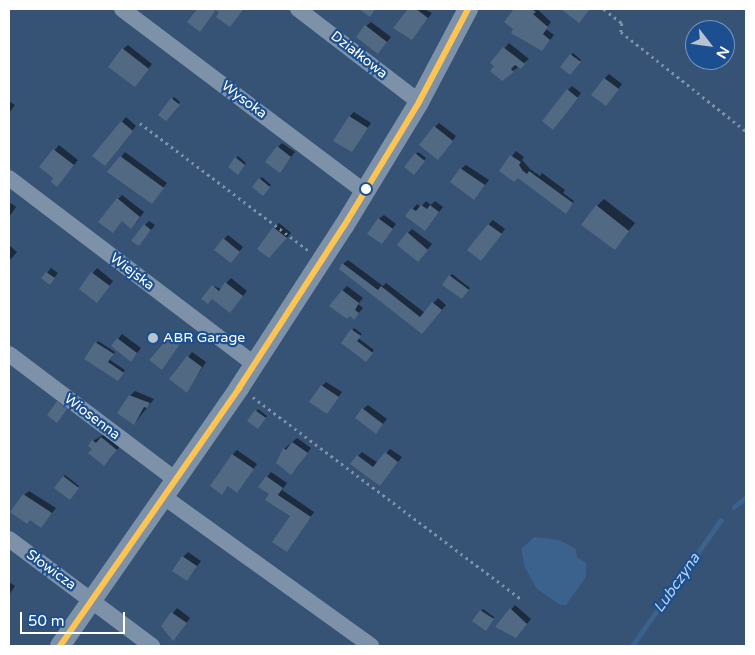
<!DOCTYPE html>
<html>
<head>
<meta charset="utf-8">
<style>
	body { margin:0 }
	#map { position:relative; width:755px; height:655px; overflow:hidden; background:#365274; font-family:"Varela Round",sans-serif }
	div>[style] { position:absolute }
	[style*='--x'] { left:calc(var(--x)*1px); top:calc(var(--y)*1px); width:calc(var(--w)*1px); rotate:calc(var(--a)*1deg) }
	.water>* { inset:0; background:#3b618d }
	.shadow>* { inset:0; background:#0007 }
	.stream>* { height:4.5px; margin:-2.25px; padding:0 2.25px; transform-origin:2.25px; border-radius:2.25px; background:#3b618d }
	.building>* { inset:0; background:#526984 }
	.path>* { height:2.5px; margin-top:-1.25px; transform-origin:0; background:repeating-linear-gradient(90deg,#7d92a8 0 2.5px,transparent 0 6.5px) }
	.minor>* { height:16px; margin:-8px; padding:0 8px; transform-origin:8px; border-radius:8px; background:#7d92a8 }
	.tertiary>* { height:20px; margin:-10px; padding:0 10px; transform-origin:10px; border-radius:10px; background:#7d92a8 }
	.bus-1>* { height:6px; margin:-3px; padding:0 3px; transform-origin:3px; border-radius:3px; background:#fcc553 }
	.dots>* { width:14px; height:14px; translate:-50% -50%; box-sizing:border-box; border:2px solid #1b4f8f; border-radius:50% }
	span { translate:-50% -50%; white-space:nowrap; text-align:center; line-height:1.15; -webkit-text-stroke:4.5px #1b4f8f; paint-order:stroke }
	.street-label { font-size:14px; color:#fff }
	.poi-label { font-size:14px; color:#fff }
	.left { translate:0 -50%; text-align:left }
	.water-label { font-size:15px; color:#b5d3f5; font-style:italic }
	.frame { position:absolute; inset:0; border:10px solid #fff; pointer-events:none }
	.north { position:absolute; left:685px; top:20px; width:50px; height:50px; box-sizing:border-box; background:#1b4f8f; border:1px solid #7695bc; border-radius:50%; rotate:120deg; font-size:14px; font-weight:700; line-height:20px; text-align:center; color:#fff }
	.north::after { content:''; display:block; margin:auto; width:18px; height:22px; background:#b9c2ce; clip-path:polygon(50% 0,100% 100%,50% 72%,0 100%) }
	.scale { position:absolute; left:20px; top:612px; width:105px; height:22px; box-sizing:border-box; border:2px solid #fff; border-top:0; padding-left:6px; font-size:15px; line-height:18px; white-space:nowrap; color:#fff; -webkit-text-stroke:4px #1b4f8f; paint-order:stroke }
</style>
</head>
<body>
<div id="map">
	<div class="water">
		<i style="clip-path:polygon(534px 537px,559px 540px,576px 549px,577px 557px,586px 563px,586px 577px,566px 605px,560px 605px,537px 589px,525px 568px,521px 549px)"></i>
	</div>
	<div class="shadow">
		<i style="clip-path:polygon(198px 9px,244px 9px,234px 21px,217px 9px,200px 30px,189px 22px)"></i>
		<i style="clip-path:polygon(409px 9px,424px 9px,432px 13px,416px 34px,395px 28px)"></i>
		<i style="clip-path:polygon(516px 9px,537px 9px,551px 22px,546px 29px,554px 35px,542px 50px,506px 22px)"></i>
		<i style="clip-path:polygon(371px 22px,391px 37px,378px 53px,366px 26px)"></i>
		<i style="clip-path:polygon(509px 43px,529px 59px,502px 79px,492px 63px)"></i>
		<i style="clip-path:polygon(128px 45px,152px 64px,139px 81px,123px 49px)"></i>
		<i style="clip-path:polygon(573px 53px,581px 60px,572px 72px,571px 55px)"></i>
		<i style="clip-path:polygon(609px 74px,622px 84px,610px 100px,605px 78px)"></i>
		<i style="clip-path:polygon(572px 86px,581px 93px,557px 124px,568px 90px)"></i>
		<i style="clip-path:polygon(174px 97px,180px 102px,166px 120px,160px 115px)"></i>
		<i style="clip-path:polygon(9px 101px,15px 105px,9px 113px)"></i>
		<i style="clip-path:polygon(354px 112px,371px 123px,352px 151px,350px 116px)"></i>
		<i style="clip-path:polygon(126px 117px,136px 126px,109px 159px,122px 122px)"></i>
		<i style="clip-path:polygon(439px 123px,456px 136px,442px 154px,435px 127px)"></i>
		<i style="clip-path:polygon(282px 143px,295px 152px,280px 171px,278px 147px)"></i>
		<i style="clip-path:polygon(59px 145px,78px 160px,57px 186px,55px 178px,41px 167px)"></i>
		<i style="clip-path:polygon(516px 151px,524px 157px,522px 160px,530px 169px,540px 176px,542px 173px,565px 190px,563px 193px,574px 201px,567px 210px,528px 176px,501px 170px)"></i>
		<i style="clip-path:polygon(125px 152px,167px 183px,156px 197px,121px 157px)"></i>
		<i style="clip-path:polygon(418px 152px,426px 158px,416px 171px,416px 154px)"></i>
		<i style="clip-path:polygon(238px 156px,246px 163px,240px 172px,236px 158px)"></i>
		<i style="clip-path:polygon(466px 165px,489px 180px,478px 194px,461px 169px)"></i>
		<i style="clip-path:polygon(262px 177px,271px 185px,265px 192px,260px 179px)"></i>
		<i style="clip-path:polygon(122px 195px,144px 212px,136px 223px,118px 199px)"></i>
		<i style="clip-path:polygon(604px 199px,635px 223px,615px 248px,597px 206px)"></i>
		<i style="clip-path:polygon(426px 201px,431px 205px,435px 201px,443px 207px,429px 225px,407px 216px,417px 204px,421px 207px)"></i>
		<i style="clip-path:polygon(9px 202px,16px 207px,9px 217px)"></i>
		<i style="clip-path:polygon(384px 215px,396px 224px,382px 243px,379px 219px)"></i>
		<i style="clip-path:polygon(493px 220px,505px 229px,485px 255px,489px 224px)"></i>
		<i style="clip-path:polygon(149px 221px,155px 225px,143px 240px,145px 225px)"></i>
		<i style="clip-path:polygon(279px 223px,291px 233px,274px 252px,258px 248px)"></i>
		<i style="clip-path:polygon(412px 229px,432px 244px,422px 256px,408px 233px)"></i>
		<i style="clip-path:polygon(228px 235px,243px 247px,235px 257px,224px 239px)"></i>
		<i style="clip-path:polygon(9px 245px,17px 252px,10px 260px,9px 259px)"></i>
		<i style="clip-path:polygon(348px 260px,383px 286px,386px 283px,425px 313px,438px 298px,446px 305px,426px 328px,343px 264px)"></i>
		<i style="clip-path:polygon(51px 268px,58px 273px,50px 283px,43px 278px)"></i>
		<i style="clip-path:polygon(97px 268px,113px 281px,101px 297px,80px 289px)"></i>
		<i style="clip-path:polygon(452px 274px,470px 288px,464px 296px,450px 276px)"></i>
		<i style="clip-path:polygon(231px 278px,247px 291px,234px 307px,213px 286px,221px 289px)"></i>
		<i style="clip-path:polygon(347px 286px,363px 298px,358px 304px,363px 308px,354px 318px,342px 291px)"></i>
		<i style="clip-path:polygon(354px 328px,362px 334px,358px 338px,374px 350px,368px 358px,343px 343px)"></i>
		<i style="clip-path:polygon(122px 334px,141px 348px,131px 360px,118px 339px)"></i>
		<i style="clip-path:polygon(171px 335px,181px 342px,164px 366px,150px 360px)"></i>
		<i style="clip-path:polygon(98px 341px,115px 352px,110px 360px,125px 370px,120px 378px,86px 358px)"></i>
		<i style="clip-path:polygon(192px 352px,206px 362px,187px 391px,171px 379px)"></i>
		<i style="clip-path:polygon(326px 382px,342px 392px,327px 413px,322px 386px)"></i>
		<i style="clip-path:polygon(135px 391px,154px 399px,134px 424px,130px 396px)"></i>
		<i style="clip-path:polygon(368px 405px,387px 419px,376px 432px,363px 409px)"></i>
		<i style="clip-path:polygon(258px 409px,267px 416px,259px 426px,256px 411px)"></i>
		<i style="clip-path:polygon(106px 433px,121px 445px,109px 460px,93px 441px)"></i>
		<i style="clip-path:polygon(297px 438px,311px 448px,296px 469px,284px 449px)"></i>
		<i style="clip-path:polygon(390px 449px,402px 457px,380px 485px,358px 456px,362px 452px,378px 463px)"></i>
		<i style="clip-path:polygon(237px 450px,257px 464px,241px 487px,229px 485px,222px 493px,233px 454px)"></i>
		<i style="clip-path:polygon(271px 472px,287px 483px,282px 490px,314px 512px,287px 551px,292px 516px,271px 494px,267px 477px)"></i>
		<i style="clip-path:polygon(65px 475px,79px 486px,72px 496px,63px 477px)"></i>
		<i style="clip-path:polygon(29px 491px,56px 508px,45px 522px,24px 495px)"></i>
		<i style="clip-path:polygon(188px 552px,201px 561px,187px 579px,183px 557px)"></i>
		<i style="clip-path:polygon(9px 582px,15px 586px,9px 595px)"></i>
		<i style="clip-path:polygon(515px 605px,531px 619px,520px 632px,497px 627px)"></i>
		<i style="clip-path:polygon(177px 608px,190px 618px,174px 639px,162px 626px)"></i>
		<i style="clip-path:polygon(483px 609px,494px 617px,487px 627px,481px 611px)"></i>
	</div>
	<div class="stream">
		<i style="--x:734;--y:507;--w:16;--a:-40"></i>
		<i style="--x:632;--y:646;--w:154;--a:-54.8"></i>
	</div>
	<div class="building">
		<i style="clip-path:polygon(197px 9px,241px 9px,243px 10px,230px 27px,216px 17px,219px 12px,216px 10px,200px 32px,187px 22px)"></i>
		<i style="clip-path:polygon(359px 9px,375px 9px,370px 17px)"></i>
		<i style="clip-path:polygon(408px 9px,416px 9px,428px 18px,412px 40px,393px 28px)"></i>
		<i style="clip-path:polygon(514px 9px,532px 9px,536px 12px,533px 14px,548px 27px,543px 34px,550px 40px,542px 51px,511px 33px,513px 29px,504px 22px)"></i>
		<i style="clip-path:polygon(561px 9px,587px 9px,589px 10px,579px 23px)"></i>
		<i style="clip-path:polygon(365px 25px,387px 42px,378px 54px,356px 37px)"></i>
		<i style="clip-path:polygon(503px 47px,525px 64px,521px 69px,515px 65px,511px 69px,514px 72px,502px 81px,490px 71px,494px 66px,490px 63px)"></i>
		<i style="clip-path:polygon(122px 48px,149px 69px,135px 87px,108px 67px)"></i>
		<i style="clip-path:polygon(570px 54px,581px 62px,570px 75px,560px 67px)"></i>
		<i style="clip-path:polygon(604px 78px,619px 89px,606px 106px,591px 95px)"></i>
		<i style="clip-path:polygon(567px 89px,578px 98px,553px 130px,542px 121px)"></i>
		<i style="clip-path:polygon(171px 98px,180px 105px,166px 121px,158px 115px)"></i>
		<i style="clip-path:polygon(349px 116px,368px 128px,352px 152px,333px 141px)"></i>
		<i style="clip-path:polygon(121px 121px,133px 131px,105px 166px,92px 156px)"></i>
		<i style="clip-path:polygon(434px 126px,453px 141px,438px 160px,419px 145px)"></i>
		<i style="clip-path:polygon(277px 146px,291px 157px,280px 173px,265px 162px)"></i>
		<i style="clip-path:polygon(53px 149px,74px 165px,57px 187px,51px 182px,53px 178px,39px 167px)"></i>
		<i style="clip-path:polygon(415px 153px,425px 161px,414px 175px,404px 167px)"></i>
		<i style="clip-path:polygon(510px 155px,521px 162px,519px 165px,523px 171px,527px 174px,529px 171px,573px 203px,566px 214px,518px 178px,514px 182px,499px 171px)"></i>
		<i style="clip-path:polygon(120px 156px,164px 188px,152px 204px,107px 172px)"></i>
		<i style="clip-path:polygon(235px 157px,245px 165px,238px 175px,228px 167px)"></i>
		<i style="clip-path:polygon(460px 168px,485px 185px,474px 200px,450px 182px)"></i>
		<i style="clip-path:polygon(259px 178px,270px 187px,263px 196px,252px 187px)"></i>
		<i style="clip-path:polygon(117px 198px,140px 217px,131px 229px,122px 221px,113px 233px,98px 222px)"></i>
		<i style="clip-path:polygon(421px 205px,427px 209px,430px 205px,439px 212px,425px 231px,405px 216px,411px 208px,416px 211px)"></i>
		<i style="clip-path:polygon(596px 205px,629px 231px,615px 250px,581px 225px)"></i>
		<i style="clip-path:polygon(378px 218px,393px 229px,382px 244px,367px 234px)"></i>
		<i style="clip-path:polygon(144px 224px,151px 230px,139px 246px,131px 241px)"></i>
		<i style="clip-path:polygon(488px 224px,502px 234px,481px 261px,467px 250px)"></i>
		<i style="clip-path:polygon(273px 227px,287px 238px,269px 258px,257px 249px)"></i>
		<i style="clip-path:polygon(407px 232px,428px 250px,418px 262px,397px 245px)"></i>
		<i style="clip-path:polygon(223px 238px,240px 252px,231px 263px,214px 250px)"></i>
		<i style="clip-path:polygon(342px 263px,378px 290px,381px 286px,420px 317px,432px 302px,442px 310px,422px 334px,339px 269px)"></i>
		<i style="clip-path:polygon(46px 272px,55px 278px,50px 285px,41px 278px)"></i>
		<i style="clip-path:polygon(91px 272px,110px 286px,97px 303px,79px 289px)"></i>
		<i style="clip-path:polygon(449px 275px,469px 290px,462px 299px,442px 285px)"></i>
		<i style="clip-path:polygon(225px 282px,243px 296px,230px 313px,212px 299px,208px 304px,201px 299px,212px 285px,219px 291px)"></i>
		<i style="clip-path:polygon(342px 290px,359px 303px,355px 310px,359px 313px,354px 320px,350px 316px,347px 319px,329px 306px)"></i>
		<i style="clip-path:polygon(351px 329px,361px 336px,357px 341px,373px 353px,366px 362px,341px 343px)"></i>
		<i style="clip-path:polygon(169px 337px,180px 344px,162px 370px,149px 360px)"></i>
		<i style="clip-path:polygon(117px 338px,137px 353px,131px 362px,111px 346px)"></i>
		<i style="clip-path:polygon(95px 342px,114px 354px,108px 362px,124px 373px,118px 381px,84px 359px)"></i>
		<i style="clip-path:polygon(187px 356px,202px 367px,187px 393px,169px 379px)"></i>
		<i style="clip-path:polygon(321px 385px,339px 397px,327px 414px,309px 402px)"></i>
		<i style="clip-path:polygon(129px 395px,150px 403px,147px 408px,144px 407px,134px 425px,117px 413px)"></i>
		<i style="clip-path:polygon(57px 401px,67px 409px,57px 423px,47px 415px)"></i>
		<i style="clip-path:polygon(362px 408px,383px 424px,376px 434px,355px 418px)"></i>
		<i style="clip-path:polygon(255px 410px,266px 418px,258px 429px,247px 421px)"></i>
		<i style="clip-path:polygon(101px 437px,117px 450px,104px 466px,88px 453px,92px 449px,88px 446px,92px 440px,96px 443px)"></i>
		<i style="clip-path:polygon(292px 442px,308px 453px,291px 475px,276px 463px,283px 448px,286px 450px)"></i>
		<i style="clip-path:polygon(385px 452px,398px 462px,380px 486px,350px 464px,357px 455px,373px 467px)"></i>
		<i style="clip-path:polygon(232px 454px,254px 469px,237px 493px,228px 486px,222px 495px,210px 486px)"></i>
		<i style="clip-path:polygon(63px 476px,79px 488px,70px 500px,54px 488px)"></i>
		<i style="clip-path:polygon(266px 476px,283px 488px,278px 495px,311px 517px,287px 552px,272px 542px,290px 516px,265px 500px,269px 494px,258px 487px)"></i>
		<i style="clip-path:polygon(23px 494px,52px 513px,41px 528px,30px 520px,27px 524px,10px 512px)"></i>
		<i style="clip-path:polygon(182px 556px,197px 566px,187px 581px,172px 571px)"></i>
		<i style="clip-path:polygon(510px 608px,527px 624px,516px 638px,495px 627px)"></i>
		<i style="clip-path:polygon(480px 610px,494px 619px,486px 631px,472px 621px)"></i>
		<i style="clip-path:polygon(171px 612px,187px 623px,173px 641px,161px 626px)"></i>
	</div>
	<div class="path">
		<i style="--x:604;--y:9;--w:23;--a:38"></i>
		<i style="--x:622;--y:23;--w:9;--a:96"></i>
		<i style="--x:621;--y:32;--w:159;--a:38.4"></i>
		<i style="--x:140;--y:123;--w:212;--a:37.1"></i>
		<i style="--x:253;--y:397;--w:337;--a:37"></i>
	</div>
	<div class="minor">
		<i style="--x:122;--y:9;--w:304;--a:37"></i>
		<i style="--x:298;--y:9;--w:153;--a:37.5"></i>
		<i style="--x:9;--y:178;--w:309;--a:37.2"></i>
		<i style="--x:9;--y:354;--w:209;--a:37"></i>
		<i style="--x:164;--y:497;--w:255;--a:35.7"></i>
		<i style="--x:9;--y:539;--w:179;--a:36.8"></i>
	</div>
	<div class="tertiary">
		<i style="--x:60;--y:646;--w:314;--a:-55.2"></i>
		<i style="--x:239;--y:388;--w:193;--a:-57.1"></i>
		<i style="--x:344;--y:226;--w:145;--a:-58.8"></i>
		<i style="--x:419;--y:102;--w:105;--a:-62.2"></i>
	</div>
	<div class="bus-1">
		<i style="--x:60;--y:646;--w:314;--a:-55.2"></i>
		<i style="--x:239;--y:388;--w:193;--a:-57.1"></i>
		<i style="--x:344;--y:226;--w:145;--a:-58.8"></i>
		<i style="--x:419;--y:102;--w:105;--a:-62.2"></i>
	</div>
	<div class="dots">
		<i style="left:366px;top:189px;background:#fff"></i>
		<i style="left:153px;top:338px;background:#b9c2ce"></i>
	</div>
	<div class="street-label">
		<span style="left:359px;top:55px;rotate:38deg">Działkowa</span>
		<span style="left:244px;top:100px;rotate:37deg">Wysoka</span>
		<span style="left:132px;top:272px;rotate:37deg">Wiejska</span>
		<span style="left:92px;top:417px;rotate:37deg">Wiosenna</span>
		<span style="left:51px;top:570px;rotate:36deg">Słowicza</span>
	</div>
	<div class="poi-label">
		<span class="left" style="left:163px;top:338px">ABR Garage</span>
	</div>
	<div class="water-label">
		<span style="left:677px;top:583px;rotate:-55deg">Lubczyna</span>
	</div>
	<div class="frame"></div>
	<div class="north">N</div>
	<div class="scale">50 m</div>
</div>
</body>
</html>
